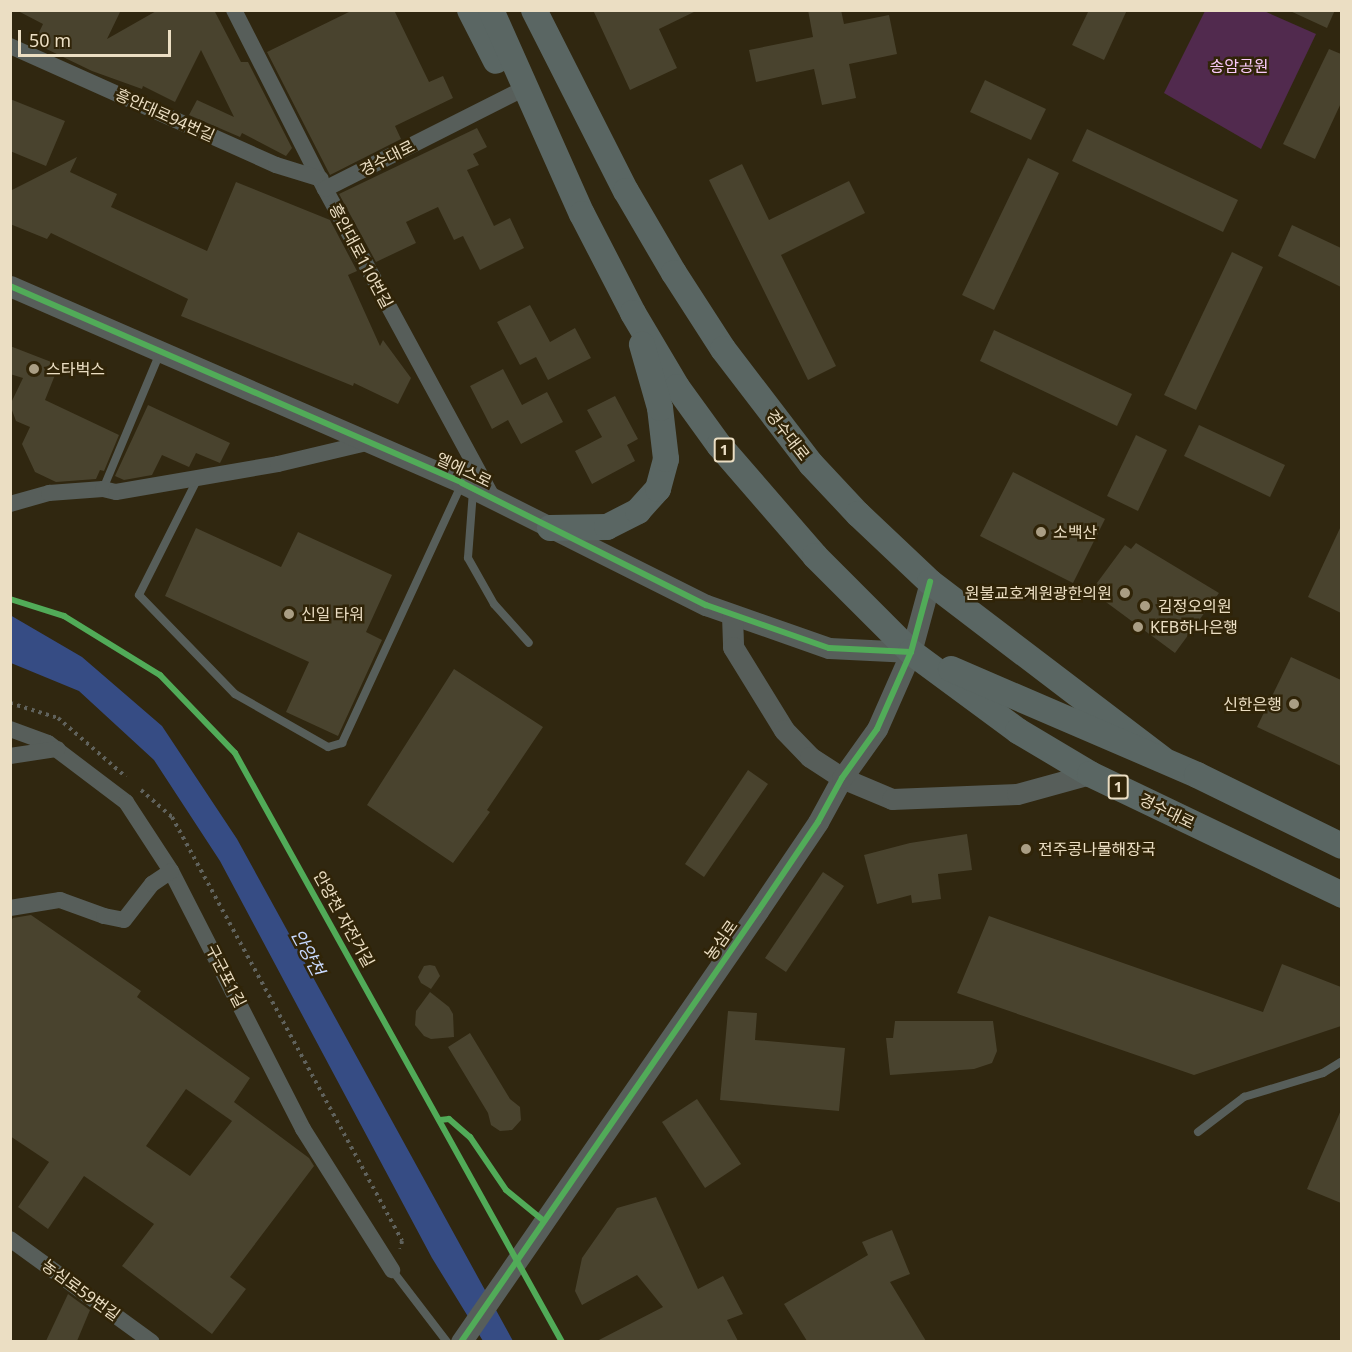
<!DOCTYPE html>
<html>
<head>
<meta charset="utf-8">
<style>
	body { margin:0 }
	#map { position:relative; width:1352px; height:1352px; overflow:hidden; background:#302710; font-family:"Noto Sans","Noto Sans KR",sans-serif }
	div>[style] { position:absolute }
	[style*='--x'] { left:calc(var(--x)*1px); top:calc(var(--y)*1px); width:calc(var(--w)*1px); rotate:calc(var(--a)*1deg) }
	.green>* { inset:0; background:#512a4e }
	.water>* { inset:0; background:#364c84 }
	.building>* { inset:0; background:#49432e }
	.path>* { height:4px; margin-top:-2px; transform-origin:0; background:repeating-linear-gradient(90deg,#60625c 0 3px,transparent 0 7.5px) }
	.service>* { height:8px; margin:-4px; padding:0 4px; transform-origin:4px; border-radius:4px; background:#575e5a }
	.minor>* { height:16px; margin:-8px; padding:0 8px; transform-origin:8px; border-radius:8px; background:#575e5a }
	.tertiary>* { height:21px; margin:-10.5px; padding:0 10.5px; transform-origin:10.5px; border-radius:10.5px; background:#575e5a }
	.primary>* { height:26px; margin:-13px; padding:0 13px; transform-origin:13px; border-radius:13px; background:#5a6663 }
	.cycleway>* { height:6px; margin:-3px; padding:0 3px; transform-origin:3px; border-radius:3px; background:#51ab58 }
	.dots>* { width:16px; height:16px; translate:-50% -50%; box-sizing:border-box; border:3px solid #302408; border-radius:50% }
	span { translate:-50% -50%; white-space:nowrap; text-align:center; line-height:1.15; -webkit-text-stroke:5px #302408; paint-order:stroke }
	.shield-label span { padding:2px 4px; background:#302408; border:2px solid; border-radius:4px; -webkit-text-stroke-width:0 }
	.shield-label { font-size:15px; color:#ebdec3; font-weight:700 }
	.park-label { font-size:16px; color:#facafb }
	.street-label { font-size:16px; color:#ebdec3 }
	.poi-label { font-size:16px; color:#ebdec3 }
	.left { translate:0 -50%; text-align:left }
	.right { translate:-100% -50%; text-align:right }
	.water-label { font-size:18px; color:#c8d9fe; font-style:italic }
	.frame { position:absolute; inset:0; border:12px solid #ebdec3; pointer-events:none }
	.scale { position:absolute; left:18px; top:30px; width:153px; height:27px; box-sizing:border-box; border:3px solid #ebdec3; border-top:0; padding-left:8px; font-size:18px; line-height:21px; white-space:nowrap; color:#ebdec3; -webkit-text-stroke:4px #302408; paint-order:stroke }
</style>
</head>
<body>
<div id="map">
	<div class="green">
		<i style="clip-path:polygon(1205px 11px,1264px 11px,1316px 34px,1261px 149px,1164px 93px)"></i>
	</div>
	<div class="water">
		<i style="clip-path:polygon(10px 615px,82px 657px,162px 726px,237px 839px,513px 1341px,483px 1341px,432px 1258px,220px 861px,154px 760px,79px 691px,11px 663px)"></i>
	</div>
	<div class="building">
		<i style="clip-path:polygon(16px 10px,121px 10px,107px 39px,158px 10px,214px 10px,241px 62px,248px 62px,292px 148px,286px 156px,242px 133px,240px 137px,189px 115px,197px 100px,234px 117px,201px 50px,175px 102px,143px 86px,142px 89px,92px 71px,34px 43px,43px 24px)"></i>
		<i style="clip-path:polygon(353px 10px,394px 10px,429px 82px,443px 76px,453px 98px,395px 126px,401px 139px,330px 175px,267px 52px)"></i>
		<i style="clip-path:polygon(593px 10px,698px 10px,659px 29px,677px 68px,630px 90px)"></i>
		<i style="clip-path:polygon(808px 10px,841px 10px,844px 24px,889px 15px,897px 54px,849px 64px,856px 98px,822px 105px,814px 69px,756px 82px,749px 50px,813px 37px)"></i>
		<i style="clip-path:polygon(1089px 10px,1127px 10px,1104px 60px,1072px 45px)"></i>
		<i style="clip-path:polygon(1288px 10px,1335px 10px,1327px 28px)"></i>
		<i style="clip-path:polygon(1329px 49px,1341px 54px,1341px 103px,1315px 159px,1283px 144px)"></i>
		<i style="clip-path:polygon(985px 80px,1046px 109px,1031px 140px,970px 112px)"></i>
		<i style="clip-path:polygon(10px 99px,65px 121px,46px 166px,10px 151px)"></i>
		<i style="clip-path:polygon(477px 128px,487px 147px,473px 154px,479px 165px,467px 170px,494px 226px,510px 218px,524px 248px,480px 270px,463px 236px,454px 240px,438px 207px,406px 222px,416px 243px,376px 262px,339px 194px)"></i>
		<i style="clip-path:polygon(1087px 129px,1238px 200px,1223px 232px,1072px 161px)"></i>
		<i style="clip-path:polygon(77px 157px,70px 172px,117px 194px,111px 207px,207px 251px,236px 182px,330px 220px,357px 271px,348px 275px,380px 346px,383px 340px,411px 378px,398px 404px,354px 383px,353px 386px,181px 316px,188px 299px,51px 233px,47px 239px,10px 224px,10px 191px)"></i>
		<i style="clip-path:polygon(1028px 158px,1059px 173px,994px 310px,962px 295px)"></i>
		<i style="clip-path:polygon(742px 164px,769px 220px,849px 181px,865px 213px,781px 255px,836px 366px,808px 380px,709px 180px)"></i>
		<i style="clip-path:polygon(1292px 225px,1341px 248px,1341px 287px,1278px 256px)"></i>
		<i style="clip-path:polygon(1232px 252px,1263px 267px,1196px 410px,1164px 395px)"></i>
		<i style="clip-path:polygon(530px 305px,550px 342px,575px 328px,591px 358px,548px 380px,536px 357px,520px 365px,497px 322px)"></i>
		<i style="clip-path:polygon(994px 330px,1132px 394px,1117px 426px,980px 361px)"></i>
		<i style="clip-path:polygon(10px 346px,59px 365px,45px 400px,119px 435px,104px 471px,100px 470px,96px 479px,56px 482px,35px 472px,22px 444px,30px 427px,16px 421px,10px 405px,23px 378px,10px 374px)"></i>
		<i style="clip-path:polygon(503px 369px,522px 405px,547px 392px,563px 422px,521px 444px,508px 420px,492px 429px,470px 386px)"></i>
		<i style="clip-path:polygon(615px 396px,638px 439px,627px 445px,635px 461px,592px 484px,575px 451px,602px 437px,587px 410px)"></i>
		<i style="clip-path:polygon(148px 405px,230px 443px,220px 463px,196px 453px,189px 467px,162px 455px,152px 475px,124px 480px,115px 476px)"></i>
		<i style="clip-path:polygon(1199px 425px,1285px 465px,1270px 497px,1184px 456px)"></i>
		<i style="clip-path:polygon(1136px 435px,1167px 450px,1138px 511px,1107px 496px)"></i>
		<i style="clip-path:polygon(1013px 472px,1105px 519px,1073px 583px,980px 536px)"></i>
		<i style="clip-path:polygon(1341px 526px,1341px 613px,1308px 597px)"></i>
		<i style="clip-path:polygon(196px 528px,281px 567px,298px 532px,392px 575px,366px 632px,382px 640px,338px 736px,286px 712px,309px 662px,165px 596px)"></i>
		<i style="clip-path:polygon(1136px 543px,1219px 593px,1175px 653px,1091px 591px,1125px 545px,1131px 549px)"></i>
		<i style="clip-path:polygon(1291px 657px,1341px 680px,1341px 766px,1257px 727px)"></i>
		<i style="clip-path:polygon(454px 669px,543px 727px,487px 810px,490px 812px,453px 863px,367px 805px)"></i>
		<i style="clip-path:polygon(748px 770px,768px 784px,704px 877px,685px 864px)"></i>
		<i style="clip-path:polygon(967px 834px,972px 870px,938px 874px,941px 899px,912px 903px,911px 895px,877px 904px,864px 855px,910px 843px)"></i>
		<i style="clip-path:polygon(823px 872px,844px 886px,786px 972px,765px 958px)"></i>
		<i style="clip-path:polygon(evenodd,31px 915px,141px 991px,137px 997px,250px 1078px,234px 1102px,309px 1158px,314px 1166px,230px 1277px,246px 1289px,212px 1334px,122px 1266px,154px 1224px,84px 1176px,48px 1229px,18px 1207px,49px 1162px,10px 1136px,10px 922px,13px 918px,31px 915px,186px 1089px,232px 1121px,190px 1176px,146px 1146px,186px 1089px)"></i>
		<i style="clip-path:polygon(989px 916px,1263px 1012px,1282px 964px,1341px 987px,1341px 1026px,1194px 1075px,957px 993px)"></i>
		<i style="clip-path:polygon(430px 965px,435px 966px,440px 976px,431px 989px,421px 983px,418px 977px,424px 966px)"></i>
		<i style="clip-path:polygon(430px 992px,449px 1007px,453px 1014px,454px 1037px,431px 1039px,424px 1036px,415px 1025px,416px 1011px)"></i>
		<i style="clip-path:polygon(728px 1011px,757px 1013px,755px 1040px,845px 1048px,839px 1111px,720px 1100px)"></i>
		<i style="clip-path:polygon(895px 1021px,993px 1021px,997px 1051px,992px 1063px,974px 1069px,890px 1075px,886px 1038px,893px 1038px)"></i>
		<i style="clip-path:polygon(470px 1033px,510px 1099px,520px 1107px,521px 1120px,512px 1130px,500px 1131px,491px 1125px,488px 1113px,448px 1047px)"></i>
		<i style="clip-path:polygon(697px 1099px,741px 1164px,705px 1188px,662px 1122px)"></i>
		<i style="clip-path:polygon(1341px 1110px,1341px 1203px,1307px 1189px)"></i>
		<i style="clip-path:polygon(656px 1197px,698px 1289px,723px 1276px,743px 1314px,727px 1320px,738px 1341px,597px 1341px,663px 1307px,637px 1275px,582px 1305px,575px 1291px,582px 1258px,617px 1208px)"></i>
		<i style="clip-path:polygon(892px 1230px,910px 1274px,890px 1282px,926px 1341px,807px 1341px,784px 1304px,868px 1255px,862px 1242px)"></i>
		<i style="clip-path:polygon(68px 1294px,90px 1310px,77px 1341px,46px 1341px)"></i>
	</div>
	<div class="path">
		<i style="--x:10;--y:703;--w:50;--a:17.4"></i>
		<i style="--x:58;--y:718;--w:90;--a:40.9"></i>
		<i style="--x:141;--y:790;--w:41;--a:41.1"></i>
		<i style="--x:172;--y:817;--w:482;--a:61.5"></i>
		<i style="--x:402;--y:1241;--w:8;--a:104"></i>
	</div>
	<div class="service">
		<i style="--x:198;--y:478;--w:131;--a:116.8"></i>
		<i style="--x:139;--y:595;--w:138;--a:45.9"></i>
		<i style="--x:235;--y:694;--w:107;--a:29.7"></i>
		<i style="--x:328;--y:747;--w:15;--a:-16"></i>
		<i style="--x:342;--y:743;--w:286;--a:-65.2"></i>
		<i style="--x:103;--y:489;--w:147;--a:-67.3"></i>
		<i style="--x:473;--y:491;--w:67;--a:94.3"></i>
		<i style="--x:468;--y:558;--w:53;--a:60.5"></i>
		<i style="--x:494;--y:604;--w:52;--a:48.1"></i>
		<i style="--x:1198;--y:1132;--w:58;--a:-37.3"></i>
		<i style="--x:1244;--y:1097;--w:83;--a:-16.9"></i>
		<i style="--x:1323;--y:1073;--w:22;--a:-32"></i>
		<i style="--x:392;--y:1270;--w:91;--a:52.6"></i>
	</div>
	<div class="minor">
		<i style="--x:234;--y:10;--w:201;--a:63.1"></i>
		<i style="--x:325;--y:189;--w:353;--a:61.5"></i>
		<i style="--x:10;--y:46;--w:291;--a:24.1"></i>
		<i style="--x:276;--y:165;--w:47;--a:17.3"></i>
		<i style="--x:325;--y:189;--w:211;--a:-26.8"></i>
		<i style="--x:10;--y:504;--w:41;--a:-15.8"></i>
		<i style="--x:49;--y:493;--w:54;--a:-4.2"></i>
		<i style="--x:103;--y:489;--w:13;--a:13"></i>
		<i style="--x:116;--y:492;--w:164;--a:-9.8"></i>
		<i style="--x:278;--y:464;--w:91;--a:-13.3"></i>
		<i style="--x:10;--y:729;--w:40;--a:20.2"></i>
		<i style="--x:48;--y:743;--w:98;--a:37.1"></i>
		<i style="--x:126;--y:802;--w:82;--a:56.9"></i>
		<i style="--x:171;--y:871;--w:290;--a:62.9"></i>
		<i style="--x:303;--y:1129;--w:167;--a:57.7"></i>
		<i style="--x:10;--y:756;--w:48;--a:-8.5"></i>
		<i style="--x:10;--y:908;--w:51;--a:-9.1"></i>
		<i style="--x:60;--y:900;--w:47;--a:20"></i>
		<i style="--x:104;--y:916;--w:20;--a:11"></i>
		<i style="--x:124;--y:920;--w:46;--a:-52.1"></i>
		<i style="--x:152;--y:884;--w:23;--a:-34"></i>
		<i style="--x:10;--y:1239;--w:175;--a:36"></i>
	</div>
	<div class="tertiary">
		<i style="--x:10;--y:286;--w:493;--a:23.5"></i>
		<i style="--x:462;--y:483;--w:273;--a:26.6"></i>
		<i style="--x:706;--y:605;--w:130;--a:19.3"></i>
		<i style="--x:829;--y:648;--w:82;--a:2.8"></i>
		<i style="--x:732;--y:615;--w:32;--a:88"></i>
		<i style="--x:733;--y:647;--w:97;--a:58.4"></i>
		<i style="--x:784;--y:730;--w:37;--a:46"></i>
		<i style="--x:810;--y:757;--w:38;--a:33"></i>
		<i style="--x:842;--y:778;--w:54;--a:22.8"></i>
		<i style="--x:892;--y:799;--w:125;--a:-2.3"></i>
		<i style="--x:1017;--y:794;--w:76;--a:-15.3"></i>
		<i style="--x:461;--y:1342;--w:523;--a:-55.43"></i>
		<i style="--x:758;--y:911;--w:107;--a:-56"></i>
		<i style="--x:818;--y:822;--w:50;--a:-61.4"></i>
		<i style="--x:842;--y:778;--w:60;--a:-54.5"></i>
		<i style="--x:877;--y:729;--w:84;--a:-66.2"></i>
		<i style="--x:911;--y:652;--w:73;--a:-74.8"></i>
	</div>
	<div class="primary">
		<i style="--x:470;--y:10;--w:57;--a:63"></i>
		<i style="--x:491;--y:10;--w:223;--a:66"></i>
		<i style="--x:582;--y:214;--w:111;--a:62.7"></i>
		<i style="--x:633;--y:313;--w:86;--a:59.3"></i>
		<i style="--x:677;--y:387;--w:72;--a:54.1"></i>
		<i style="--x:719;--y:445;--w:147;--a:49.1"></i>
		<i style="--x:815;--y:556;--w:136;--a:45"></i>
		<i style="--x:911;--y:652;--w:133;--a:36.4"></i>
		<i style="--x:1018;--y:731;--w:84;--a:30.8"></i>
		<i style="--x:1090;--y:774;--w:280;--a:25.6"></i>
		<i style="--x:534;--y:10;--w:203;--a:63.1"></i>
		<i style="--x:626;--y:191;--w:95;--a:59.7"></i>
		<i style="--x:674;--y:273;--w:90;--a:57.2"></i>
		<i style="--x:723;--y:349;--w:145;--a:52.6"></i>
		<i style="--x:811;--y:464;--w:69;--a:46.8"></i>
		<i style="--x:858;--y:514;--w:99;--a:43.4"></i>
		<i style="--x:930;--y:582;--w:292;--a:37.3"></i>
		<i style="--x:550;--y:528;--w:57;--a:-1"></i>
		<i style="--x:607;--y:527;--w:35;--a:-27"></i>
		<i style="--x:638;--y:511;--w:30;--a:-48"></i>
		<i style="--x:658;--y:489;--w:31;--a:-75"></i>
		<i style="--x:666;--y:459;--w:51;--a:-96.7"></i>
		<i style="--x:660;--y:408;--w:66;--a:-105.9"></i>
		<i style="--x:951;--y:669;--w:268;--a:23.3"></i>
		<i style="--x:1197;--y:775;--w:161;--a:26.1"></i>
	</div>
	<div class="cycleway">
		<i style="--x:10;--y:286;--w:493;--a:23.5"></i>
		<i style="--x:462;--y:483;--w:273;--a:26.6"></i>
		<i style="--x:706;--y:605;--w:130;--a:19.3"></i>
		<i style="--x:829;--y:648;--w:82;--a:2.8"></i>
		<i style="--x:10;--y:599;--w:57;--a:17.5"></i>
		<i style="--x:64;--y:616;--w:113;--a:31.6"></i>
		<i style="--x:160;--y:675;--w:108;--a:46.1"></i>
		<i style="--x:235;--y:753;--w:674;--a:60.96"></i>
		<i style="--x:440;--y:1120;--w:9;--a:-6"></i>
		<i style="--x:449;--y:1119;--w:28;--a:41"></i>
		<i style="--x:470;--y:1137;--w:64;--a:55.8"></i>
		<i style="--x:506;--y:1190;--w:49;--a:39.2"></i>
		<i style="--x:461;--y:1342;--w:523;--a:-55.43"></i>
		<i style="--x:758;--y:911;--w:107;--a:-56"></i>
		<i style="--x:818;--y:822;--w:50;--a:-61.4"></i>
		<i style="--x:842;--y:778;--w:60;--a:-54.5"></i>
		<i style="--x:877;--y:729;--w:84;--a:-66.2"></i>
		<i style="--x:911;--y:652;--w:73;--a:-74.8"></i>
	</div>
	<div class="dots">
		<i style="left:34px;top:369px;background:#aa9e84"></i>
		<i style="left:1041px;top:532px;background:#aa9e84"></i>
		<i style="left:1125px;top:593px;background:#aa9e84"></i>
		<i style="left:1145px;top:606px;background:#aa9e84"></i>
		<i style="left:289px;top:614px;background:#aa9e84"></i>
		<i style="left:1138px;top:627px;background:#aa9e84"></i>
		<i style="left:1294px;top:704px;background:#aa9e84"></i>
		<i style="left:1026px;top:849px;background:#aa9e84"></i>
	</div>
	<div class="shield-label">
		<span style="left:724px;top:450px">1</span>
		<span style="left:1118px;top:787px">1</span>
	</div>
	<div class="park-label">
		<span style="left:1239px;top:66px">송암공원</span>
	</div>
	<div class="street-label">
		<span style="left:165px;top:115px;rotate:24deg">흥안대로94번길</span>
		<span style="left:387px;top:158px;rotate:-27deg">경수대로</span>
		<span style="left:361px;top:256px;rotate:62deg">흥안대로110번길</span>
		<span style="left:788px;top:435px;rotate:52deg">경수대로</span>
		<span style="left:464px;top:470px;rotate:25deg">엘에스로</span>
		<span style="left:1167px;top:811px;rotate:26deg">경수대로</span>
		<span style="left:344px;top:919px;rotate:61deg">안양천 자전거길</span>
		<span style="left:721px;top:940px;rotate:-55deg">농심로</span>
		<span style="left:226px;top:976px;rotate:63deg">구군포1길</span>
		<span style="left:81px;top:1290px;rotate:36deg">농심로59번길</span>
	</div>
	<div class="poi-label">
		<span class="left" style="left:46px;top:369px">스타벅스</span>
		<span class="left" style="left:1053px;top:532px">소백산</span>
		<span class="right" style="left:1112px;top:593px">원불교호계원광한의원</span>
		<span class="left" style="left:1158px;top:606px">김정오의원</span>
		<span class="left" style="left:301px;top:614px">신일 타워</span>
		<span class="left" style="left:1150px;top:627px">KEB하나은행</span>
		<span class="right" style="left:1282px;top:704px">신한은행</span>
		<span class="left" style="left:1038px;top:849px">전주콩나물해장국</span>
	</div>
	<div class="water-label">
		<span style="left:308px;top:952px;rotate:62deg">안양천</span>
	</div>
	<div class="frame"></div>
	<div class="scale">50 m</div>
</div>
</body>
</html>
